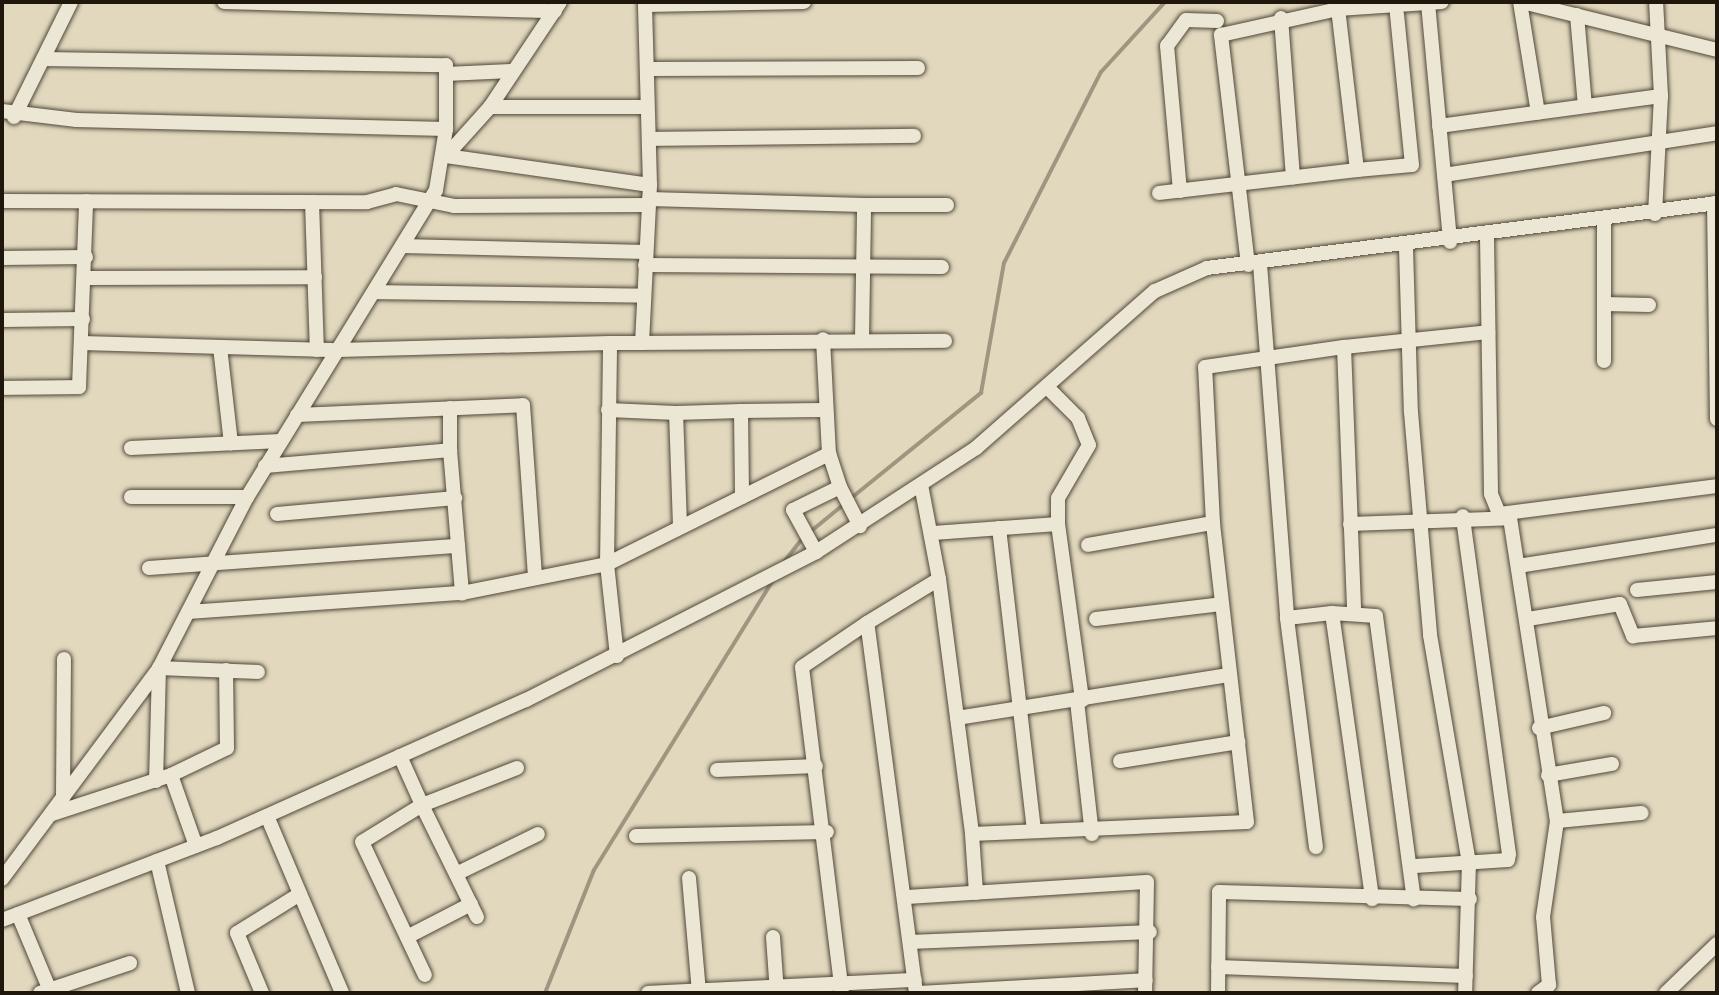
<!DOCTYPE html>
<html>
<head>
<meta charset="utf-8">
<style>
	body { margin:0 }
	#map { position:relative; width:1719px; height:995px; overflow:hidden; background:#e1d8be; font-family:"IM FELL DW Pica",serif }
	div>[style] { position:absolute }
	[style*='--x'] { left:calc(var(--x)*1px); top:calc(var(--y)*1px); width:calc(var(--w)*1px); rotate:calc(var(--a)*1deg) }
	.stream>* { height:4px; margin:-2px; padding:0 2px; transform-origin:2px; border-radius:2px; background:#9f9681 }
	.roads { filter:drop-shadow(0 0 2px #504738) drop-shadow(0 0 2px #504738) }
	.street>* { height:14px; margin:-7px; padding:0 7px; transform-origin:7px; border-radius:7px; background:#ece6d5 }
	span { translate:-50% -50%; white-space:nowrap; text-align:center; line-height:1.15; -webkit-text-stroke:8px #ece6d5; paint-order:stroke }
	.frame { position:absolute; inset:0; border:4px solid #20170c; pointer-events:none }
</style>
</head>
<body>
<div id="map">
	<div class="stream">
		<i style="--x:850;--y:499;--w:169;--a:-39"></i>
		<i style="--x:981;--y:393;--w:132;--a:-80"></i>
		<i style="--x:1004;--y:263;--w:214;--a:-63.1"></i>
		<i style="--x:1101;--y:72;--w:95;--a:-47.6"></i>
		<i style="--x:810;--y:532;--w:43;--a:-39.3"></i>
		<i style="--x:784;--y:562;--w:31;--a:-52"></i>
		<i style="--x:545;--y:993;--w:132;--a:-68.3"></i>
		<i style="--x:594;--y:870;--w:341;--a:-58.3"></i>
	</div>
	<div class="roads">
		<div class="street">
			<i style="--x:224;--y:2;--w:331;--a:1.6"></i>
			<i style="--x:560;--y:2;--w:126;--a:123.7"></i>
			<i style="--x:490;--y:107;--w:66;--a:131.9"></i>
			<i style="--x:446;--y:156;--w:206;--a:8.1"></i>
			<i style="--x:1520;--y:2;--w:112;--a:80.8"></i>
			<i style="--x:1522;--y:2;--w:201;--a:13.8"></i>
			<i style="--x:1428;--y:3;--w:240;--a:84.7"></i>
			<i style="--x:645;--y:5;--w:159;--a:-1.1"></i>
			<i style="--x:1577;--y:15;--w:91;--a:85"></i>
			<i style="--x:1281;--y:18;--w:160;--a:85.7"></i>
			<i style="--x:43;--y:59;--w:403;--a:0.9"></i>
			<i style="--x:446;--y:65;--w:64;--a:90"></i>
			<i style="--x:648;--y:69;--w:270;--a:-0.2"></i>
			<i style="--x:446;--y:74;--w:65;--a:-2.6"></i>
			<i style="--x:490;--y:107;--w:157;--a:0"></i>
			<i style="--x:2;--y:111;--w:75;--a:6.9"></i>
			<i style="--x:76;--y:120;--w:370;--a:1.4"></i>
			<i style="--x:446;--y:129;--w:62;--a:99.3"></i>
			<i style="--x:436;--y:190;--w:361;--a:121.6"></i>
			<i style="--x:247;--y:497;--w:192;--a:117.2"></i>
			<i style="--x:159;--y:668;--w:113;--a:91.5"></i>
			<i style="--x:14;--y:117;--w:128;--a:-63.6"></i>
			<i style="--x:1439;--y:126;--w:224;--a:-7.7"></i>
			<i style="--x:650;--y:139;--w:264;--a:-0.7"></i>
			<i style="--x:1357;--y:170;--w:55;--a:-5.2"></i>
			<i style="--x:1412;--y:165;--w:152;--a:-95.7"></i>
			<i style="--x:1444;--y:175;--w:276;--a:-8.7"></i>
			<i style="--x:1180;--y:191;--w:146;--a:-95.1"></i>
			<i style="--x:1167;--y:46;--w:32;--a:-54"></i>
			<i style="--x:1186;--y:20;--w:31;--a:2"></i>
			<i style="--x:1159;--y:193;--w:199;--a:-6.6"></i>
			<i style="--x:1357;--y:170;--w:162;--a:-96.7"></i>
			<i style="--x:649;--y:199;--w:215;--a:1.6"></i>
			<i style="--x:2;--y:201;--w:365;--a:0.2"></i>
			<i style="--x:367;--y:202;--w:30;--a:-15"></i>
			<i style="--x:396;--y:194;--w:59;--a:11.7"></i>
			<i style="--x:454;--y:206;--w:194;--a:-0.3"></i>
			<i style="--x:312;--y:202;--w:148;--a:88.1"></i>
			<i style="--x:1714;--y:203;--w:216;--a:89.2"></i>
			<i style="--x:1655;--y:214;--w:118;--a:-87.1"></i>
			<i style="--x:1661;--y:96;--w:94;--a:-93"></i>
			<i style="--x:1604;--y:221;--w:140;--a:90"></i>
			<i style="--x:1487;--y:237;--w:257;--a:89.1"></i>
			<i style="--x:1491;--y:494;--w:22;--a:68"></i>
			<i style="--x:1499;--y:514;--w:220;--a:-7.3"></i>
			<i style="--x:402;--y:246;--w:244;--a:1.4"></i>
			<i style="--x:1406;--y:248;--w:164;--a:88.3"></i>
			<i style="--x:1411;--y:412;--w:224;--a:85.1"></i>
			<i style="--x:1430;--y:635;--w:230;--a:80.3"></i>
			<i style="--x:1469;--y:862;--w:131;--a:91.7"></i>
			<i style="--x:2;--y:258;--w:84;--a:-0.7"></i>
			<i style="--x:1260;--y:264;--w:355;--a:85.6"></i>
			<i style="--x:1287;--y:618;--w:231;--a:82.8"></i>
			<i style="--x:645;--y:265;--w:297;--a:0.4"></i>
			<i style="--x:1248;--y:265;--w:232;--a:-96.7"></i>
			<i style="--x:1221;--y:35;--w:120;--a:-12.5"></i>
			<i style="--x:1338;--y:9;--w:104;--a:-3.9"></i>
			<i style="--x:85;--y:278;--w:230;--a:-0.2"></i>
			<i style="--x:374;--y:292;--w:270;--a:0.8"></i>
			<i style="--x:1604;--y:304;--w:45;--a:1.3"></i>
			<i style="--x:2;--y:320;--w:81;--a:-0.7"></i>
			<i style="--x:862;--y:339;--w:134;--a:-89.1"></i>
			<i style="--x:864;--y:205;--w:83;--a:0"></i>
			<i style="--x:82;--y:343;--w:256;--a:1.6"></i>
			<i style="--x:338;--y:350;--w:272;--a:-1.5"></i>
			<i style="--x:642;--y:343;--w:303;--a:-0.4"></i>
			<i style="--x:220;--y:347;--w:97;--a:83.5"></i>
			<i style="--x:1344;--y:347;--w:145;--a:-5.9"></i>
			<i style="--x:1047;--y:387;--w:44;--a:45"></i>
			<i style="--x:1078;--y:418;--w:29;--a:68"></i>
			<i style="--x:1089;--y:445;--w:61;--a:120.3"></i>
			<i style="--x:1058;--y:498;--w:26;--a:90"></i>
			<i style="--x:2;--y:388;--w:77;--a:-0.7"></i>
			<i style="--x:79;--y:387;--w:186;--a:-87.8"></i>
			<i style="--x:450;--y:408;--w:42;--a:90"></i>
			<i style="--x:608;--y:410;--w:68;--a:2.5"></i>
			<i style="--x:741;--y:411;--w:84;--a:-0.7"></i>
			<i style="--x:297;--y:415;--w:226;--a:-2.5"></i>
			<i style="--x:523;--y:405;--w:171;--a:86"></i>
			<i style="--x:131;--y:448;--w:150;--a:-2.7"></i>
			<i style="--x:265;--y:466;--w:186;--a:-4.9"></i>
			<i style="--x:450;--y:450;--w:144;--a:85.2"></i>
			<i style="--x:840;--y:487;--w:44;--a:62.9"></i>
			<i style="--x:131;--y:497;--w:116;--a:0"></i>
			<i style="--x:277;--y:514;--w:179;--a:-5.1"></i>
			<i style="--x:1350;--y:524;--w:160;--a:-2.1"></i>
			<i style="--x:1510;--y:518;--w:307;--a:81.2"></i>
			<i style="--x:680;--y:526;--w:113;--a:-92"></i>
			<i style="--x:676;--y:413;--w:65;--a:-1.8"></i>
			<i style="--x:741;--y:411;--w:86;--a:89.3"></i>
			<i style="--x:999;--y:528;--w:305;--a:83.4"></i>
			<i style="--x:933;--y:533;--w:125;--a:-4.1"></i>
			<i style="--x:1058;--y:524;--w:178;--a:82.2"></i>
			<i style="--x:1088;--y:545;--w:127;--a:-10"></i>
			<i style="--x:816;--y:552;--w:48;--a:-118.7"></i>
			<i style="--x:793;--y:510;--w:52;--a:-26.1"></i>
			<i style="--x:840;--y:487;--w:35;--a:-108"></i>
			<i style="--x:829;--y:454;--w:115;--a:-93"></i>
			<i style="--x:1518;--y:566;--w:201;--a:-8.9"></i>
			<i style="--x:149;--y:568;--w:310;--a:-4.1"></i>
			<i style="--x:939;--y:579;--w:257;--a:82.6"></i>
			<i style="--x:972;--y:834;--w:275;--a:-2.5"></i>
			<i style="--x:1247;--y:822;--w:301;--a:-96.5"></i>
			<i style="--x:1213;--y:523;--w:156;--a:-92.9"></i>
			<i style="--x:1205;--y:367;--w:140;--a:-8.2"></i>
			<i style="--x:1344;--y:347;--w:266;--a:87.8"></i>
			<i style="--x:1637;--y:590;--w:80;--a:-5.7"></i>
			<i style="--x:188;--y:612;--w:275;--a:-4"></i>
			<i style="--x:462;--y:593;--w:148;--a:-11.3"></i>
			<i style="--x:607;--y:564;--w:248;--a:-26.4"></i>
			<i style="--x:1332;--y:613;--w:44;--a:3.9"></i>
			<i style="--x:1376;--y:616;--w:286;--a:82.4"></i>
			<i style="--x:1287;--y:618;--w:45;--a:-6.3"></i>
			<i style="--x:1332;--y:613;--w:289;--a:82"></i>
			<i style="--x:1096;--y:619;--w:126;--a:-6.8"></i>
			<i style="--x:1528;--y:619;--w:93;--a:-9.3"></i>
			<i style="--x:1620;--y:604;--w:35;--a:68"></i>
			<i style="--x:1633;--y:636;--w:84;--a:-5.4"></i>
			<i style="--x:617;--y:656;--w:93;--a:-96.2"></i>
			<i style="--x:607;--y:564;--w:221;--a:-89.2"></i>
			<i style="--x:610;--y:343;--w:32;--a:0"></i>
			<i style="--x:642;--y:343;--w:158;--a:-87.1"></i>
			<i style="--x:650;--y:185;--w:183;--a:-91.6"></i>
			<i style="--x:1077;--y:701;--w:134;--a:83.6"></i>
			<i style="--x:957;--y:718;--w:275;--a:-9"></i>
			<i style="--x:1539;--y:728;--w:67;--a:-13"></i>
			<i style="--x:400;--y:756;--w:54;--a:65.8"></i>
			<i style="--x:422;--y:805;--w:70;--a:148.3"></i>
			<i style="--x:362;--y:842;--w:147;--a:64.7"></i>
			<i style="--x:1120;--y:761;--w:120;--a:-9.1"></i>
			<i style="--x:717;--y:770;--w:99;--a:-2.3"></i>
			<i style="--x:171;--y:775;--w:62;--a:-25.7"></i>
			<i style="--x:227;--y:748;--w:78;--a:-90.7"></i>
			<i style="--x:1548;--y:775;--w:65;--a:-9.8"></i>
			<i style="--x:63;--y:798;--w:139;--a:-89.6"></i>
			<i style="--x:52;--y:814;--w:125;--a:-18.1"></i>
			<i style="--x:171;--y:775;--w:75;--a:70.6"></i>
			<i style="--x:267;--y:816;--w:192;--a:67"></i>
			<i style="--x:972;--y:834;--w:59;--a:86.1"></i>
			<i style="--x:636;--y:836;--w:191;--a:-1.2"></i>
			<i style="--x:157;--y:861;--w:136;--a:76.8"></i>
			<i style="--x:1415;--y:866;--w:93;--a:-3.7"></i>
			<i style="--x:1508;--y:860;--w:6;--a:-81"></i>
			<i style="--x:1509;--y:854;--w:341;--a:-97.8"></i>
			<i style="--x:456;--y:874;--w:91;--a:-26"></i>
			<i style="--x:689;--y:878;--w:115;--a:85"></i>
			<i style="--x:2;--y:879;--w:263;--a:-53.3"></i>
			<i style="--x:159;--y:668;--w:99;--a:2.3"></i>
			<i style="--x:906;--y:897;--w:241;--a:-3.6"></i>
			<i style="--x:1147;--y:882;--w:111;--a:91"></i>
			<i style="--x:18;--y:914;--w:86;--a:67.3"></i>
			<i style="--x:477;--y:917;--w:125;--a:-116.2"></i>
			<i style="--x:422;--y:805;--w:102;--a:-21.3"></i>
			<i style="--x:2;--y:920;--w:230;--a:-20.9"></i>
			<i style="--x:217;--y:838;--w:338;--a:-24.1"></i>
			<i style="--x:526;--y:700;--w:326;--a:-27"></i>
			<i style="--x:816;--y:552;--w:191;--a:-33"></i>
			<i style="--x:976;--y:448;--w:238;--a:-41.3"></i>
			<i style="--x:1155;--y:291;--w:57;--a:-23.9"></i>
			<i style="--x:1207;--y:268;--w:514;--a:-7.26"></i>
			<i style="--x:407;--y:937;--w:72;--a:-27.3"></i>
			<i style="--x:773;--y:937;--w:56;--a:85.9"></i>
			<i style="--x:911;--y:942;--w:239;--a:-2.4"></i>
			<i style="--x:1218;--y:967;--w:248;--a:2.1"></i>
			<i style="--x:40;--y:993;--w:95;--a:-18.4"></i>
			<i style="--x:262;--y:993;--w:65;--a:-112.6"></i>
			<i style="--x:237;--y:933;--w:74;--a:-31.8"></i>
			<i style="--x:648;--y:993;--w:267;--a:-2.8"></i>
			<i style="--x:842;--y:993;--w:328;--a:-97"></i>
			<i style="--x:802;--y:667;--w:78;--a:-34.1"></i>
			<i style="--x:916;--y:993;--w:373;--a:-97.5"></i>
			<i style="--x:867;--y:623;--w:84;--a:-31.4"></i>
			<i style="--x:939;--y:579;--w:96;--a:-100.8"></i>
			<i style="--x:917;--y:993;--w:229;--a:-3.2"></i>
			<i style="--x:1218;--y:993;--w:101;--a:-89.4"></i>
			<i style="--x:1219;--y:892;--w:251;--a:1.6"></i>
			<i style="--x:1538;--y:993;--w:14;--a:-36"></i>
			<i style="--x:1549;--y:985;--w:68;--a:-95"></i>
			<i style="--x:1543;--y:917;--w:97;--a:-81.7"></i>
			<i style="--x:1557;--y:821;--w:85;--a:-5.4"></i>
			<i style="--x:1666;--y:993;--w:71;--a:-43.9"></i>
		</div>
	</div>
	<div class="frame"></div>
</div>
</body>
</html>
